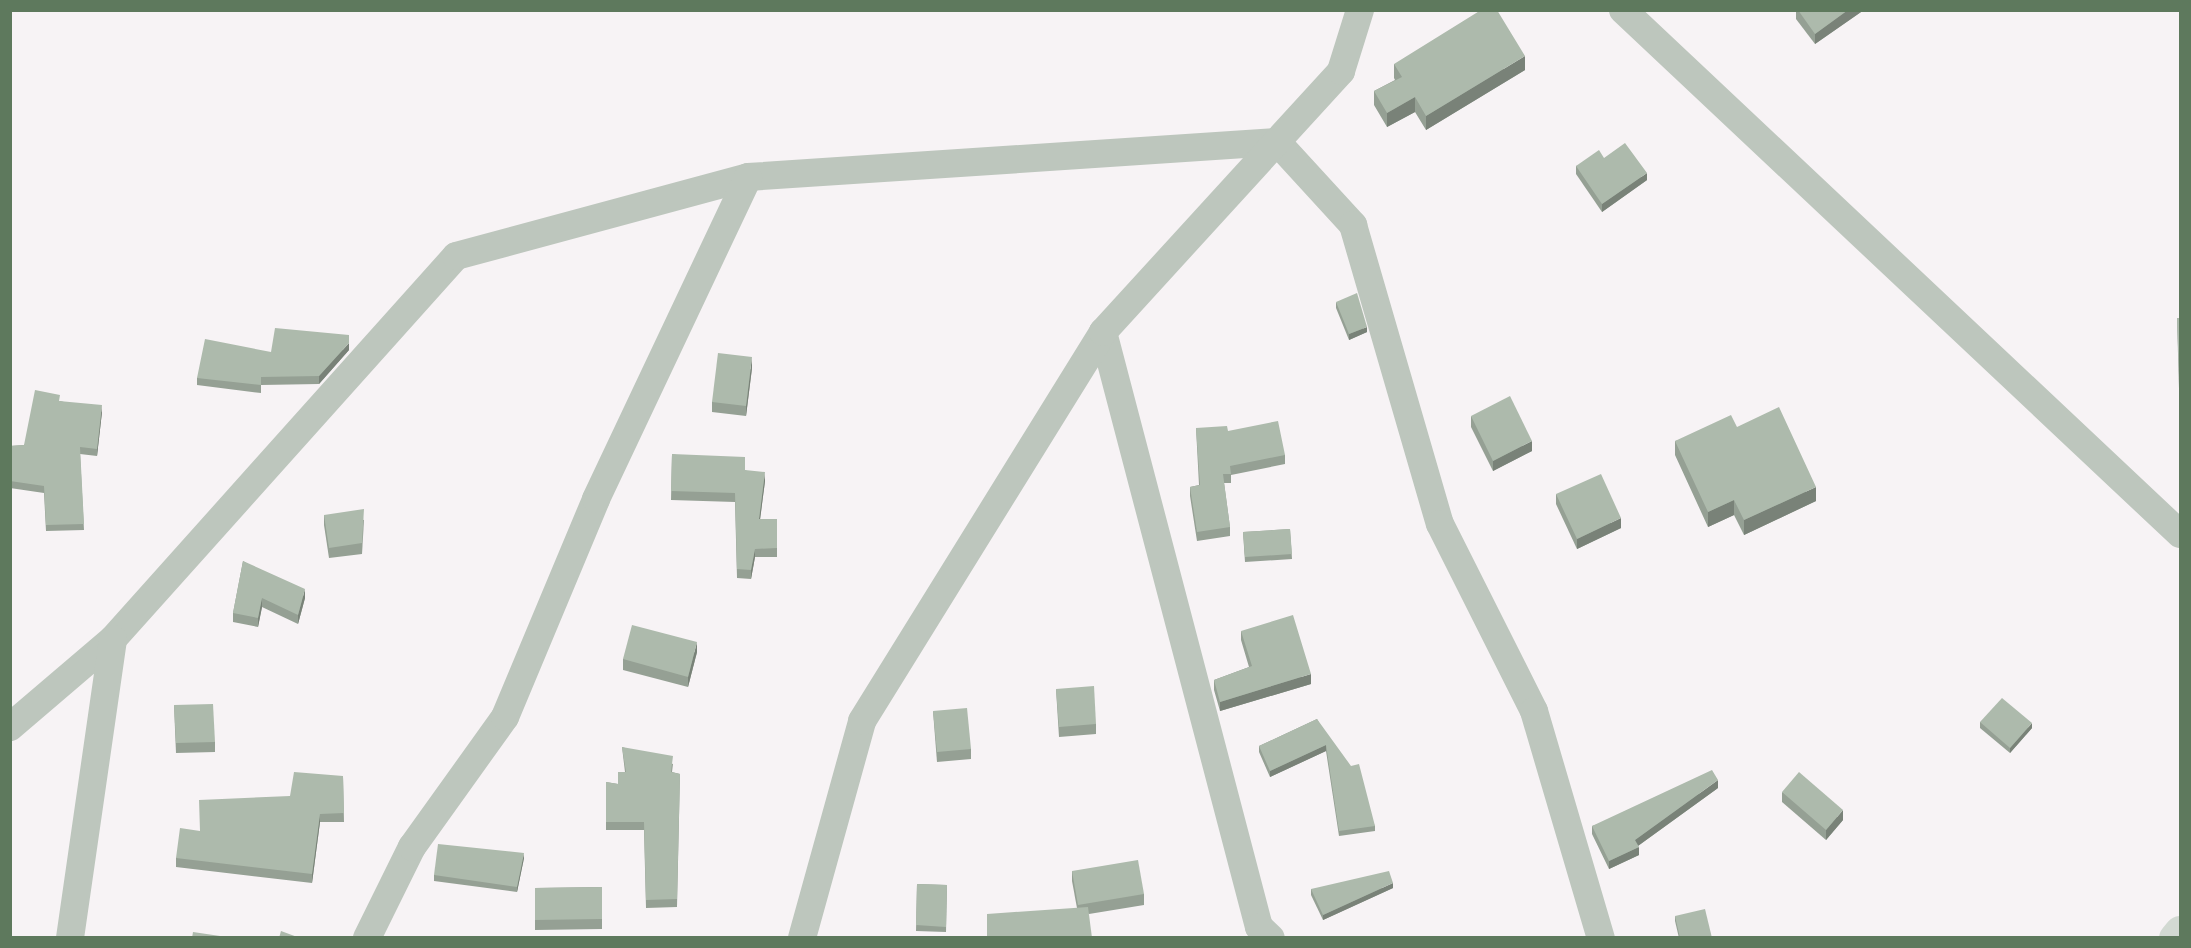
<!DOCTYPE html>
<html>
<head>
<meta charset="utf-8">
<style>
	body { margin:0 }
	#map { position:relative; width:2191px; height:948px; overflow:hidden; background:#f7f3f5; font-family:Cabin,sans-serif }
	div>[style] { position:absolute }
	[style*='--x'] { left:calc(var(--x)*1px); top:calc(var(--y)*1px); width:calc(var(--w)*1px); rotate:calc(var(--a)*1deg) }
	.street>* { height:28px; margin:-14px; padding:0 14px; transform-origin:14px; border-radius:14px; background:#bdc6bd }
	.primary>* { height:33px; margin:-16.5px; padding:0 16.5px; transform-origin:16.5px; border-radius:16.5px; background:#d2d9d2 }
	.wall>* { inset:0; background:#95a094 }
	.shaded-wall>* { inset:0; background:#798278 }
	.building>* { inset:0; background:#adbaac }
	span { translate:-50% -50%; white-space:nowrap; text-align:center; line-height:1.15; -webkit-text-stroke:6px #fff; paint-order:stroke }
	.frame { position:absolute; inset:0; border:12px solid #5e795d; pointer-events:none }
</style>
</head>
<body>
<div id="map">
	<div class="street">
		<i style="--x:1623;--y:10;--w:765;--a:43.25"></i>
		<i style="--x:1103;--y:332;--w:615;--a:75.31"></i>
		<i style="--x:1259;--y:927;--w:16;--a:43"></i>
		<i style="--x:10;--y:727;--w:135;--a:-40.5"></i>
		<i style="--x:113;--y:639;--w:514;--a:-48.15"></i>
		<i style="--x:456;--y:256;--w:302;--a:-15.1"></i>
		<i style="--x:748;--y:177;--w:530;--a:-3.79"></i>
		<i style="--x:1277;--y:142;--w:113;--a:47.5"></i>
		<i style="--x:1353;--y:225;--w:311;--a:73.8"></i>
		<i style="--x:1440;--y:524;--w:209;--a:63.3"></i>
		<i style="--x:1534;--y:711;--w:237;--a:73.6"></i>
		<i style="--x:70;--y:938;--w:302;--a:-81.8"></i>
		<i style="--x:367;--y:938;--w:102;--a:-63.7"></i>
		<i style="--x:412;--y:847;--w:160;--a:-54.4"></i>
		<i style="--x:505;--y:717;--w:236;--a:-67.3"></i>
		<i style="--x:596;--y:499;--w:356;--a:-64.7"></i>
		<i style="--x:802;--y:938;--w:225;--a:-74.5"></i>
		<i style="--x:862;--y:721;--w:458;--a:-58.2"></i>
		<i style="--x:1103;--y:332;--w:353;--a:-47.6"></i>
		<i style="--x:1341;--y:71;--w:64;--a:-72.7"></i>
	</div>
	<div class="primary">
		<i style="--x:2175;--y:938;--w:8;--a:-50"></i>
	</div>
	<div class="wall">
		<i style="clip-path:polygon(1796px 10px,1861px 10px,1861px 12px,1815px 44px,1796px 19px)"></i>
		<i style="clip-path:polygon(1394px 64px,1525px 70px,1426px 130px,1415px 112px,1387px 127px,1374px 105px,1374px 91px,1395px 80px,1394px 78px)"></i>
		<i style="clip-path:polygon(1604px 158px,1647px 180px,1602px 212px,1576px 174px,1576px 166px)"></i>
		<i style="clip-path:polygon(1336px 302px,1367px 332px,1349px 340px,1336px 308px)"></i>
		<i style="clip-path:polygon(2177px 318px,2181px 318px,2181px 389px,2179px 389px)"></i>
		<i style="clip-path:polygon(349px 350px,319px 384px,261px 385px,261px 393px,197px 385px,197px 378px,271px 352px)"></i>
		<i style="clip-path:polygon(752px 368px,746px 416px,712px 412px,712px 402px)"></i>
		<i style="clip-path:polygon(60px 401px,102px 412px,97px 456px,80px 454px,84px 530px,46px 531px,44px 493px,10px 488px,10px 446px,24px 445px)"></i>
		<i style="clip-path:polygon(1471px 416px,1532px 451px,1493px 471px,1471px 427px)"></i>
		<i style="clip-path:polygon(1737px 427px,1816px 501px,1744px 535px,1734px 515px,1708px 527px,1675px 455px,1675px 441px)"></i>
		<i style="clip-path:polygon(1196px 428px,1228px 431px,1285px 455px,1285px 464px,1231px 475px,1231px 483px,1224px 483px,1230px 527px,1230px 536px,1197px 541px,1190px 496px,1190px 487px,1199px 485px)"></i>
		<i style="clip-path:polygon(672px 454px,745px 470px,765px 481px,760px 519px,777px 519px,777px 557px,755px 557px,751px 579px,737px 578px,735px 502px,671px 500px)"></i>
		<i style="clip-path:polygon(1556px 494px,1621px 528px,1577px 549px,1556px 504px)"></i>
		<i style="clip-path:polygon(324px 515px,364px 520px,362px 554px,329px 558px,324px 525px)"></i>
		<i style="clip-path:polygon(1290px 529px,1292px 559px,1245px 562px,1243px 532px)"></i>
		<i style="clip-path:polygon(243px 561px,305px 598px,298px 624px,262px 607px,258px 627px,233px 622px,233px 613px)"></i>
		<i style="clip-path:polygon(1241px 631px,1311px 684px,1220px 711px,1214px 690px,1214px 680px,1249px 667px,1241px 640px)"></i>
		<i style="clip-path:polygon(697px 652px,688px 687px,623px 670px,623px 659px)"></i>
		<i style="clip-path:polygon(1056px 689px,1096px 724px,1096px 734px,1059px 737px)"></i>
		<i style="clip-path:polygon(174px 705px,215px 742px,215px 752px,176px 753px)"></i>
		<i style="clip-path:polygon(933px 711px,971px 749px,971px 759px,937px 762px)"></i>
		<i style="clip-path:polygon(1317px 719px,1375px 826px,1375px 831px,1339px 836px,1326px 751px,1270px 777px,1259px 752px,1259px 746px)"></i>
		<i style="clip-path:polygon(1980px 722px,2032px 728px,2010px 753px,1980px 728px)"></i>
		<i style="clip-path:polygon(622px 747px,673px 764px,672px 772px,680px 774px,677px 907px,646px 908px,644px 830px,606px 830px,606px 782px,618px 784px,625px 772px)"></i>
		<i style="clip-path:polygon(343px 776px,344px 822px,320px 822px,312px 883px,176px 867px,176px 858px,290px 796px)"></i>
		<i style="clip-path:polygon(1718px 788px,1638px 846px,1639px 855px,1609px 869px,1592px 834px,1592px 826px)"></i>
		<i style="clip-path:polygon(1782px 792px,1843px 820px,1826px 840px,1782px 802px)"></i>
		<i style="clip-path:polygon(524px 858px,517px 892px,434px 881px,434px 875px)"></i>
		<i style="clip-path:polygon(1072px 871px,1144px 894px,1144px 905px,1089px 914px,1077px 908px,1072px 881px)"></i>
		<i style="clip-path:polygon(917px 884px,947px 885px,946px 932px,916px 931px)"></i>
		<i style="clip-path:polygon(602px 887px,602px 929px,535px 930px,535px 888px)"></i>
		<i style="clip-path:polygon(1393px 888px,1323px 920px,1311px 895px,1311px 889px)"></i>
		<i style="clip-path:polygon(1675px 916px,1712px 938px,1679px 938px,1675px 921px)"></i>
	</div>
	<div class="shaded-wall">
		<i style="clip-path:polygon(1848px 10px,1861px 10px,1861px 12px,1815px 44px,1815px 34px)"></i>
		<i style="clip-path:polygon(1525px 56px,1525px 70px,1426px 130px,1426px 116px)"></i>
		<i style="clip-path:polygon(1415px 97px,1415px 112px,1387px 127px,1387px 113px)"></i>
		<i style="clip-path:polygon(1647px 173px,1647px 180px,1602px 212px,1602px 204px)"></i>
		<i style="clip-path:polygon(1367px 327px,1367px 332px,1349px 340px,1349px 334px)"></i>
		<i style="clip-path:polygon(349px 343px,349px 350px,319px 384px,319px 376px)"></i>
		<i style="clip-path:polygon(752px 357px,752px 368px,746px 416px,746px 406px)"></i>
		<i style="clip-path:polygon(102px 405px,102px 412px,97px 456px,97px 449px)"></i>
		<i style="clip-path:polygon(1532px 441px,1532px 451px,1493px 471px,1493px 461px)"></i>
		<i style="clip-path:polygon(765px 472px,765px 481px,759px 528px,759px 519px)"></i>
		<i style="clip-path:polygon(1816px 487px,1816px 501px,1744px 535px,1744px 520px)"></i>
		<i style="clip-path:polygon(1734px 500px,1734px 515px,1708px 527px,1708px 512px)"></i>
		<i style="clip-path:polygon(1621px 518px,1621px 528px,1577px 549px,1577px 539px)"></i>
		<i style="clip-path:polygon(755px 549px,755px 557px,751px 579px,751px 570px)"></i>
		<i style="clip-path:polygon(305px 589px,305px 598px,298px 624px,298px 615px)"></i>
		<i style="clip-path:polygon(262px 598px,262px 607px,258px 627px,258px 618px)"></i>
		<i style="clip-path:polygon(697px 642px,697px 652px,688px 687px,688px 677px)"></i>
		<i style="clip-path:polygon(1311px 674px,1311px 684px,1220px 711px,1220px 702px)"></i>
		<i style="clip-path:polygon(2032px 723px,2032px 728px,2010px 753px,2010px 748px)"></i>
		<i style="clip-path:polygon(1326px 745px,1326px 751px,1270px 777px,1270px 771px)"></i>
		<i style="clip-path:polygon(1718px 780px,1718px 788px,1635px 848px,1635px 840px)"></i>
		<i style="clip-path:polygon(1843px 810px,1843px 820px,1826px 840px,1826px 830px)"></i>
		<i style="clip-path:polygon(320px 814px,320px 822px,312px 883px,312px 874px)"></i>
		<i style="clip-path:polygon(1639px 847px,1639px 855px,1609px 869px,1609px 861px)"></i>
		<i style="clip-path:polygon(524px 853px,524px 858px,517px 892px,517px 887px)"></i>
		<i style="clip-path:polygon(1393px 883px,1393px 888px,1323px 920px,1323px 915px)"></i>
	</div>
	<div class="building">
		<i style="clip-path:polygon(1481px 10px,1497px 10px,1525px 56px,1426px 116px,1415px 97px,1387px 113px,1374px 91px,1402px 77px,1394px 64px)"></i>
		<i style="clip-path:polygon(1798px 10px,1848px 10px,1815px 34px)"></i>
		<i style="clip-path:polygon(1625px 143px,1647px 173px,1602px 204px,1576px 166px,1599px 150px,1604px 158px)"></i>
		<i style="clip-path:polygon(1357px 293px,1367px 327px,1349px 334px,1336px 302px)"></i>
		<i style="clip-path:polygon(2177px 318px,2181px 318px,2181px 374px,2179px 374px)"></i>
		<i style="clip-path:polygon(275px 328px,349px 335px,349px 343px,319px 376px,261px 377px,261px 385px,197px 378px,205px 339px,271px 352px)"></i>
		<i style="clip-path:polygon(718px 353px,752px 357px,746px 406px,712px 402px)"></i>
		<i style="clip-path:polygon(35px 390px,60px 395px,59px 401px,102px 405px,97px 449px,80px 447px,84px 524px,46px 525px,44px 486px,10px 481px,10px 446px,24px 445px)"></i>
		<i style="clip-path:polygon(1510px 396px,1532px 441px,1493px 461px,1471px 416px)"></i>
		<i style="clip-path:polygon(1779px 407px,1816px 487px,1744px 520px,1734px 500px,1708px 512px,1675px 441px,1731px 415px,1737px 427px)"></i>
		<i style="clip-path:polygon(1278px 421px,1285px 455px,1230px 466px,1231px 474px,1223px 474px,1230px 527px,1197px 532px,1190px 487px,1200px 485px,1196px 428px,1227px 426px,1228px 431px)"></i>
		<i style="clip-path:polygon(672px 454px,745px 457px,745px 470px,765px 472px,759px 519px,777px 519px,777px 548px,755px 549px,751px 570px,737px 569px,735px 493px,671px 491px)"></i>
		<i style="clip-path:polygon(1601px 474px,1621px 518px,1577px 539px,1556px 494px)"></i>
		<i style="clip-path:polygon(364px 509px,362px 543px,329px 548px,324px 515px)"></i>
		<i style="clip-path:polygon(1290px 529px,1292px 554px,1245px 557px,1243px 532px)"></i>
		<i style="clip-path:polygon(243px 561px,305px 589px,298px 615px,262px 598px,258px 618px,233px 613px)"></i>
		<i style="clip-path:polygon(1293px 615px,1311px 674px,1220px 702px,1214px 680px,1252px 666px,1241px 631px)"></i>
		<i style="clip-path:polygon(632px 625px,697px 642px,688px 677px,623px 659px)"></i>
		<i style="clip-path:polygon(1094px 686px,1096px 724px,1059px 727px,1056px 689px)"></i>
		<i style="clip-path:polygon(2002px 698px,2032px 723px,2010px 748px,1980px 722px)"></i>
		<i style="clip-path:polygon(213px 704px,215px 742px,176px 743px,174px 705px)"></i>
		<i style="clip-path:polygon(967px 708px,971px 749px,937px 752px,933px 711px)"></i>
		<i style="clip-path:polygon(1317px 719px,1351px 766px,1359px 764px,1375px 826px,1339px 831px,1326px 745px,1270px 771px,1259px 746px)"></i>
		<i style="clip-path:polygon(622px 747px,673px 756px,671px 772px,680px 774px,677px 899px,646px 900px,644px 822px,606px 822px,606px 782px,618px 784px,618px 772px,626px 772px)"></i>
		<i style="clip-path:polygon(1712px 770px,1718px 780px,1635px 840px,1639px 847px,1609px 861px,1592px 826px)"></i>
		<i style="clip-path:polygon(294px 772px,343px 776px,344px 813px,320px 814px,312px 874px,176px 858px,180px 828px,200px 831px,199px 800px,290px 796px)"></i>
		<i style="clip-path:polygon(1799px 772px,1843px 810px,1826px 830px,1782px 792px)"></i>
		<i style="clip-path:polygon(438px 844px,524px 853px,517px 887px,434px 875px)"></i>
		<i style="clip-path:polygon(1138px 860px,1144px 894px,1078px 905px,1072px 871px)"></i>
		<i style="clip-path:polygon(1389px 871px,1393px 883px,1323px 915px,1311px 889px)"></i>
		<i style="clip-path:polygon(917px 884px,947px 885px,946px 927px,916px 925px)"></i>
		<i style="clip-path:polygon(602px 887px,602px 919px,535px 920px,535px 888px)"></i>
		<i style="clip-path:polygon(1088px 907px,1092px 938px,987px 938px,987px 914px)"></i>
		<i style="clip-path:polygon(1705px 909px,1712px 938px,1680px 938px,1675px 916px)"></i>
		<i style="clip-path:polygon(281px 931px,300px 938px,279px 938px)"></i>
		<i style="clip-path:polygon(193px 932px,220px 936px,219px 938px,192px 938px)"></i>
	</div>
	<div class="frame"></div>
</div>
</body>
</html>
